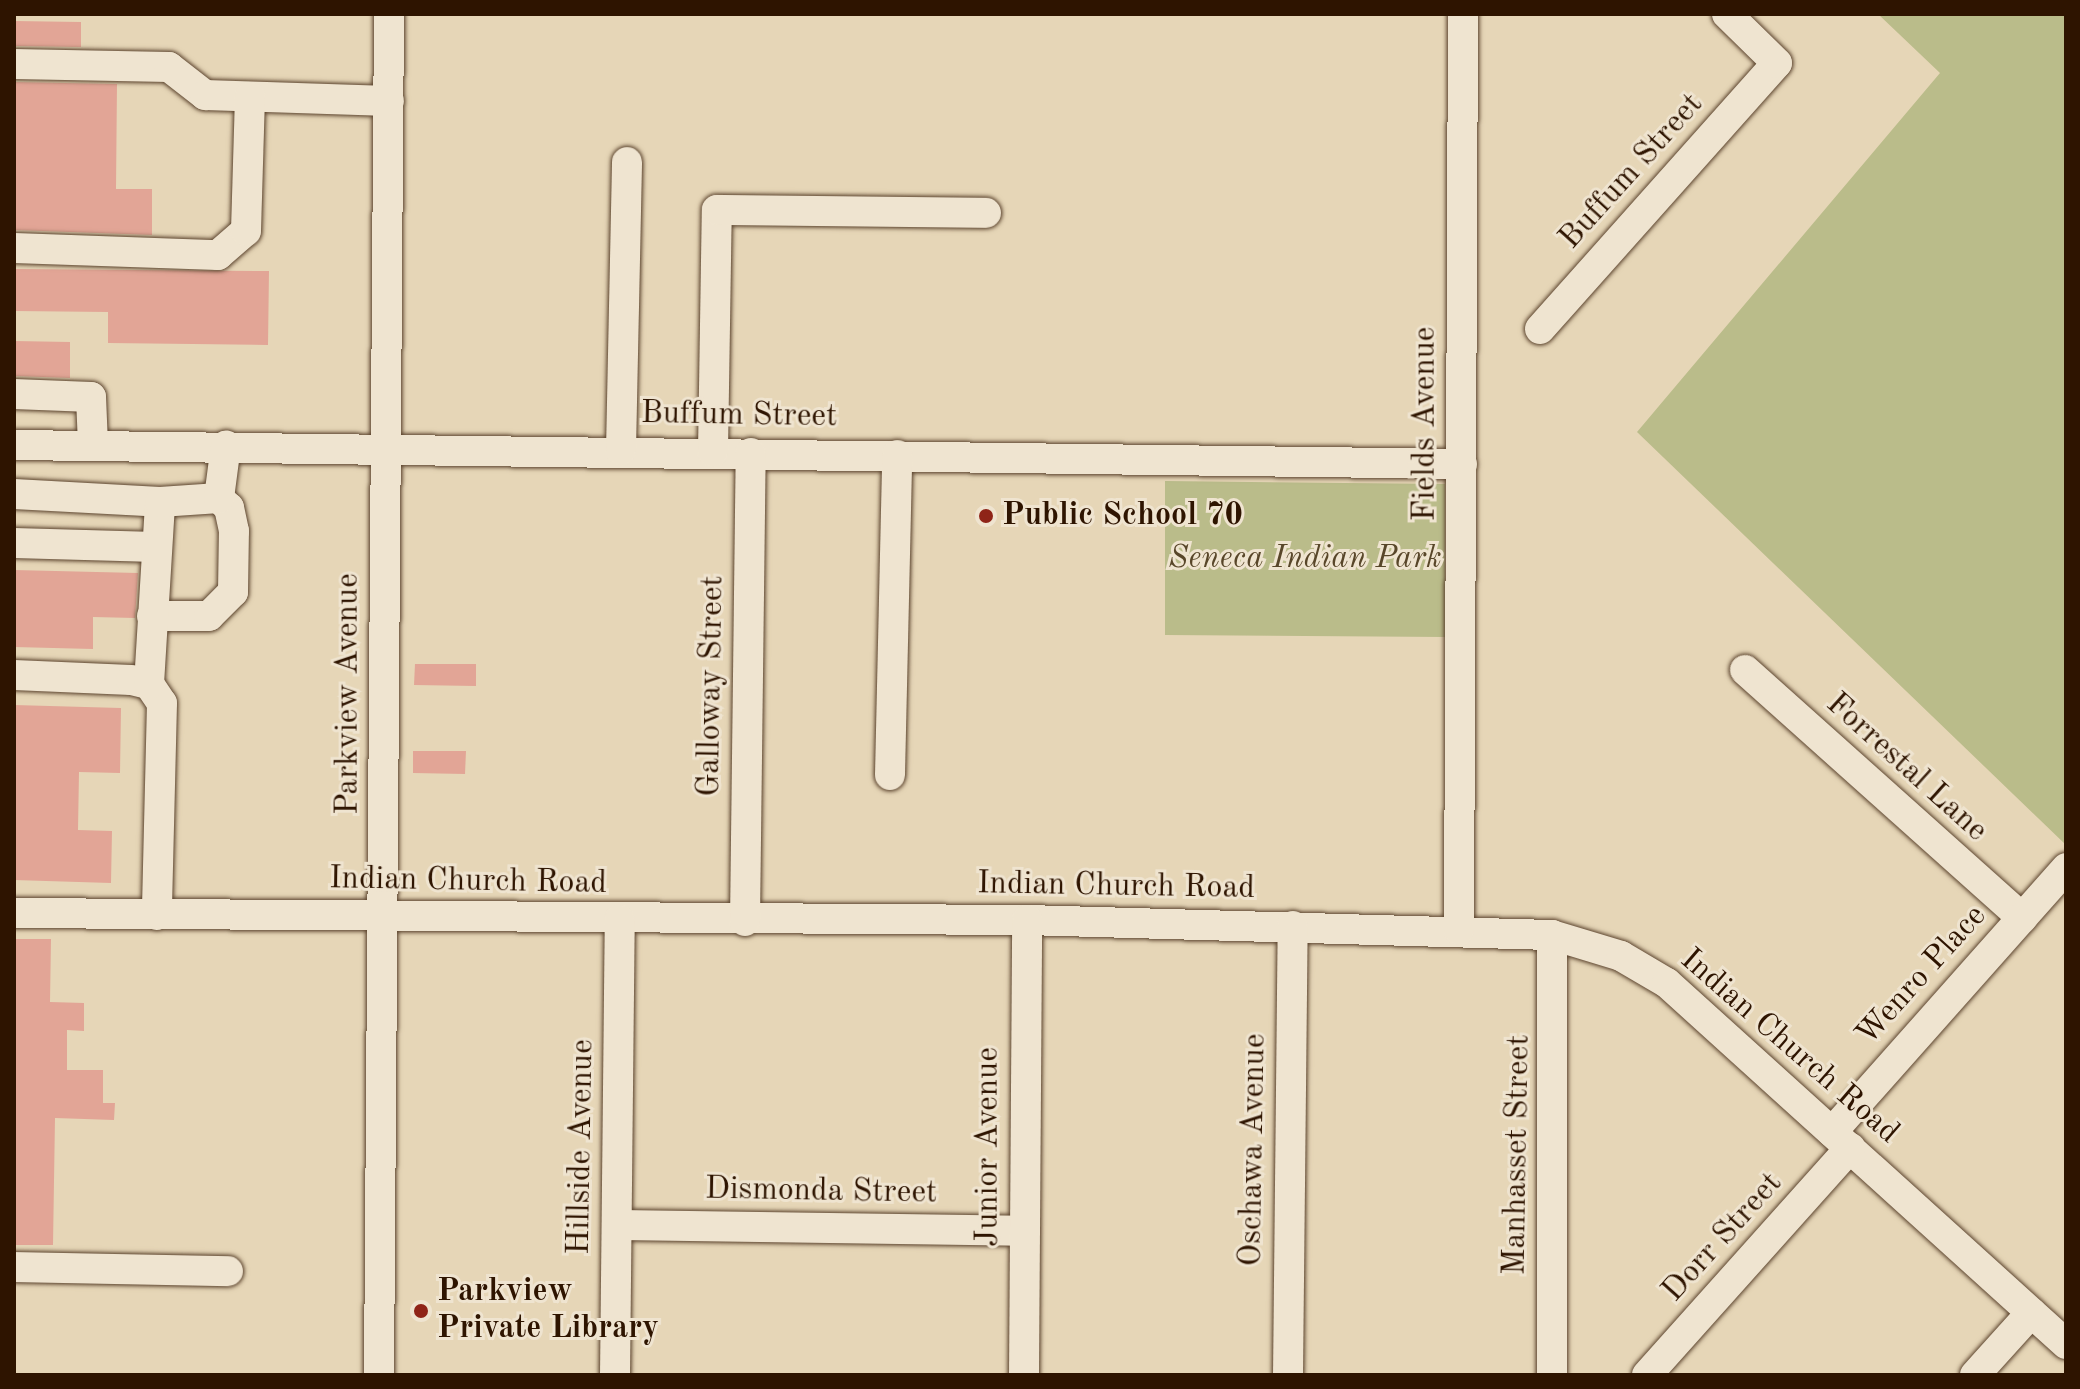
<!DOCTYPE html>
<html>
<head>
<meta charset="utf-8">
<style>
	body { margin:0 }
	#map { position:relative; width:2080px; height:1389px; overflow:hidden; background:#e6d6b7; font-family:"Old Standard TT",serif }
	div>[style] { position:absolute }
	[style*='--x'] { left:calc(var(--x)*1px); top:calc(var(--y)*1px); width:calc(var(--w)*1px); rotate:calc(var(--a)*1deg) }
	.green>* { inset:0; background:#babc8a }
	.building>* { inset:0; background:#e2a596 }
	.roads { filter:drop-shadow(0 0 2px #5c442e) drop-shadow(0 0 2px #5c442e) }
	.minor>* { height:30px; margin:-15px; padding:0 15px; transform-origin:15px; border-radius:15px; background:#efe4d0 }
	.dots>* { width:22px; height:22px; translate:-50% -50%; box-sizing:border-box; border:4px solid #efe4d0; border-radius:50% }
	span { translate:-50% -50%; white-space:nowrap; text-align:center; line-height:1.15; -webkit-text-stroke:6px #efe4d0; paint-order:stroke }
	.street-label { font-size:32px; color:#2e1400 }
	.poi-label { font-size:32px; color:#2e1400; font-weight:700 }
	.left { translate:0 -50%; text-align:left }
	.park-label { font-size:32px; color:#584629; font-style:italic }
	.frame { position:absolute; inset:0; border:16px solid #2e1400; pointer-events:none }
</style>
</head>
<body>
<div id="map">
	<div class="green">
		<i style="clip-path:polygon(1878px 14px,2066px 14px,2066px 845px,1637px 432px,1940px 73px)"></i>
		<i style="clip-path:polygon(1165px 481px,1445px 484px,1445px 637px,1165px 635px)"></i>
	</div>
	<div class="building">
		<i style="clip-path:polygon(14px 21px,81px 22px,81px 47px,14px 46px)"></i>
		<i style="clip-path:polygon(14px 82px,117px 84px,116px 189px,152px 189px,152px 235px,14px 230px)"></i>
		<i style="clip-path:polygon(14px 269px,269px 271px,268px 345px,108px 343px,108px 312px,14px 311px)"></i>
		<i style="clip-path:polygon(14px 341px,70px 342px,70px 378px,14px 376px)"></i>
		<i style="clip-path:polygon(14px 570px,138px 573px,135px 618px,93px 617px,93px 649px,14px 647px)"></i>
		<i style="clip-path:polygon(415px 664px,476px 664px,476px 686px,414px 685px)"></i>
		<i style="clip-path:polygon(14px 705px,121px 708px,120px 773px,79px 772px,78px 830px,112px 831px,111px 883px,14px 880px)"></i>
		<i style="clip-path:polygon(413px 751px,466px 751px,465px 774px,413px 773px)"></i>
		<i style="clip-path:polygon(14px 939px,51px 939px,50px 1002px,84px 1003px,84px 1031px,67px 1030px,67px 1070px,103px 1070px,103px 1103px,115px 1103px,114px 1120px,55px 1118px,53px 1245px,14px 1245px)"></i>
	</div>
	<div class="roads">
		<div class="minor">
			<i style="--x:14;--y:64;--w:155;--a:1.1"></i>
			<i style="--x:169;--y:67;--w:46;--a:37.9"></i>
			<i style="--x:205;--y:95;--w:184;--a:1.9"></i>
			<i style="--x:14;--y:248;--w:204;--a:2"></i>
			<i style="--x:218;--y:255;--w:37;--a:-41"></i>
			<i style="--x:246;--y:231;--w:134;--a:-88.3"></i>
			<i style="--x:1540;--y:329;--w:356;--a:-48.3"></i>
			<i style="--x:1777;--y:63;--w:70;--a:-135.6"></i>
			<i style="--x:14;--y:394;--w:77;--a:2.2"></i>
			<i style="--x:91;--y:397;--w:48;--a:87.6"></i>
			<i style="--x:14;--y:445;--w:1448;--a:0.75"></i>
			<i style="--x:621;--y:450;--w:288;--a:-88.8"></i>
			<i style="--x:713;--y:452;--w:242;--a:-89.1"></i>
			<i style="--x:717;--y:210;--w:269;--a:0.6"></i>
			<i style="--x:14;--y:494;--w:146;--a:3.1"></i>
			<i style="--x:14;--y:543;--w:142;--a:1.6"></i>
			<i style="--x:152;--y:616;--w:57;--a:0"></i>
			<i style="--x:209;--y:616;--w:34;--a:-45"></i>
			<i style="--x:233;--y:592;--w:61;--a:-89.1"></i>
			<i style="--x:234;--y:531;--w:24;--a:-102"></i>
			<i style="--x:229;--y:508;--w:14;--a:-135"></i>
			<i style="--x:1745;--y:670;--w:372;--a:41.8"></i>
			<i style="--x:14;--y:675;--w:117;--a:2.4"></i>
			<i style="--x:131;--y:680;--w:18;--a:13"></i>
			<i style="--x:149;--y:684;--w:23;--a:56"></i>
			<i style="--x:162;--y:703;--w:212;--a:91.4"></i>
			<i style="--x:149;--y:684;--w:182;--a:-86.5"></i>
			<i style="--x:160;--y:502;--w:59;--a:-3.9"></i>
			<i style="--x:219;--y:498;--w:53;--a:-82.5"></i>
			<i style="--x:890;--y:775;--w:320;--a:-88.7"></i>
			<i style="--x:14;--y:913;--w:1013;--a:0.4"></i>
			<i style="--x:1027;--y:920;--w:525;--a:1.64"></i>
			<i style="--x:1552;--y:935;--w:72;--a:16.9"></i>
			<i style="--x:1621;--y:956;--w:53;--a:30.4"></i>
			<i style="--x:1667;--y:983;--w:538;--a:42.14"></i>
			<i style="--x:745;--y:921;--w:468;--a:-89.3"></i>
			<i style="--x:1459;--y:930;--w:916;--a:-89.75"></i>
			<i style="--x:1832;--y:1132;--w:353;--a:-48.4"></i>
			<i style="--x:617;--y:1225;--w:407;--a:0.8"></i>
			<i style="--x:14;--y:1267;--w:214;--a:1.1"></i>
			<i style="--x:379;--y:1375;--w:1361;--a:-89.58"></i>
			<i style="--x:615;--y:1375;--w:455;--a:-89.4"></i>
			<i style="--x:1024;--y:1375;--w:455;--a:-89.6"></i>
			<i style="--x:1288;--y:1375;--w:449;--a:-89.4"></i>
			<i style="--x:1552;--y:1375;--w:440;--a:-90"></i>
			<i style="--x:1647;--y:1375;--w:305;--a:-48.2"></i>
			<i style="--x:1975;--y:1375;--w:84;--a:-47.9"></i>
		</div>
	</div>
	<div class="dots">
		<i style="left:986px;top:516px;background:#8f2418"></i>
		<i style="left:421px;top:1311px;background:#8f2418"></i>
	</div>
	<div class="street-label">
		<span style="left:1632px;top:172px;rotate:-48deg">Buffum Street</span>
		<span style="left:739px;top:416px;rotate:1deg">Buffum Street</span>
		<span style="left:1426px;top:424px;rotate:-90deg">Fields Avenue</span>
		<span style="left:712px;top:686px;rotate:-89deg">Galloway Street</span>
		<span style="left:349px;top:694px;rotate:-90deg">Parkview Avenue</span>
		<span style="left:1906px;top:768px;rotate:42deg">Forrestal Lane</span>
		<span style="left:468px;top:882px;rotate:1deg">Indian Church Road</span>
		<span style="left:1116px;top:887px;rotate:1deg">Indian Church Road</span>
		<span style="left:1922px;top:976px;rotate:-48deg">Wenro Place</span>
		<span style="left:1789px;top:1047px;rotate:41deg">Indian Church Road</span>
		<span style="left:582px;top:1147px;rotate:-89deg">Hillside Avenue</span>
		<span style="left:989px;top:1147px;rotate:-90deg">Junior Avenue</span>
		<span style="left:1254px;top:1150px;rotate:-89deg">Oschawa Avenue</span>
		<span style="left:1518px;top:1155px;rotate:-89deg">Manhasset Street</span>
		<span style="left:821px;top:1192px;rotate:1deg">Dismonda Street</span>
		<span style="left:1723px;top:1238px;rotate:-48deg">Dorr Street</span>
	</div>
	<div class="poi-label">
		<span class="left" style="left:1002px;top:516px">Public School 70</span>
		<span class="left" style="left:437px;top:1311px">Parkview<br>Private Library</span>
	</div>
	<div class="park-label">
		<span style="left:1305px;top:559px">Seneca Indian Park</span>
	</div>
	<div class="frame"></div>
</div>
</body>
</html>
